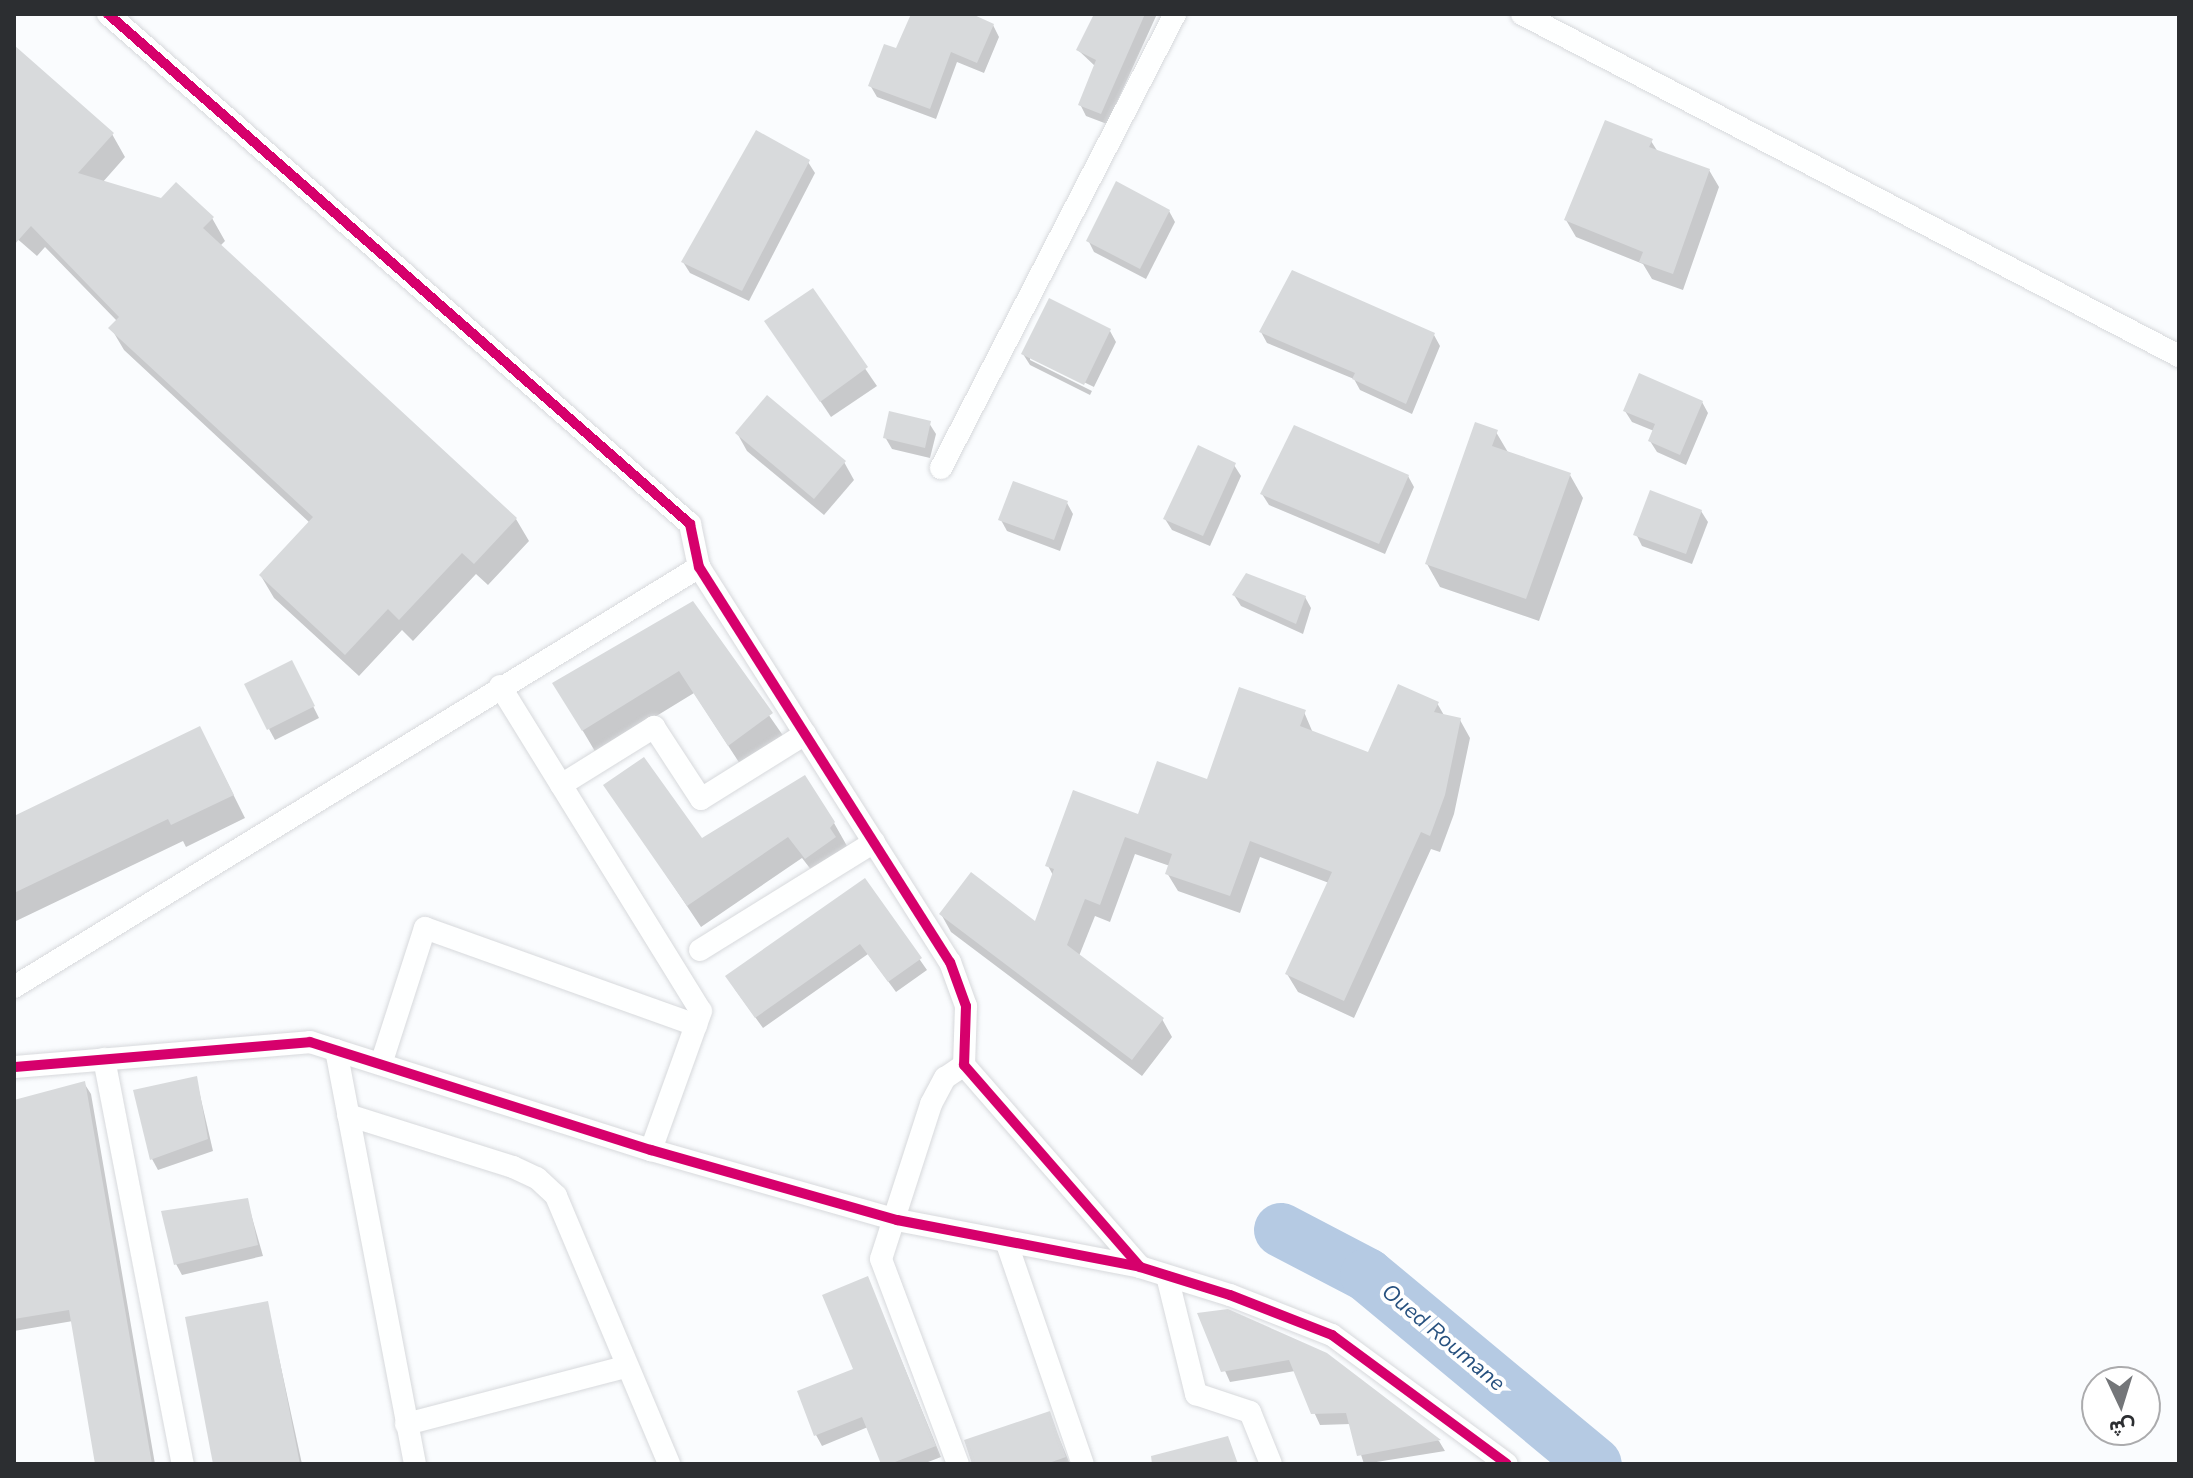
<!DOCTYPE html>
<html>
<head>
<meta charset="utf-8">
<style>
	body { margin:0 }
	#map { position:relative; width:2193px; height:1478px; overflow:hidden; background:#fafcfe; font-family:"Nunito Sans",Vazirmatn,sans-serif }
	div>[style] { position:absolute }
	[style*='--x'] { left:calc(var(--x)*1px); top:calc(var(--y)*1px); width:calc(var(--w)*1px); rotate:calc(var(--a)*1deg) }
	.shadow>* { inset:0; background:#0003 }
	.river>* { height:54px; margin:-27px; padding:0 27px; transform-origin:27px; border-radius:27px; background:#b5cae3 }
	.building>* { inset:0; background:#d8dadc }
	.roads { filter:drop-shadow(0 0 2px #d7d9dc) drop-shadow(0 0 2px #d7d9dc) }
	.minor>* { height:22px; margin:-11px; padding:0 11px; transform-origin:11px; border-radius:11px; background:#feffff }
	.cycleway>* { height:10px; margin:-5px; padding:0 5px; transform-origin:5px; border-radius:5px; background:#d6006c }
	span { translate:-50% -50%; white-space:nowrap; text-align:center; line-height:1.15; -webkit-text-stroke:8px #fff; paint-order:stroke }
	.water-label { font-size:22px; color:#27517f; font-style:italic }
	.frame { position:absolute; inset:0; border:16px solid #2c2e31; pointer-events:none }
	.north { position:absolute; left:2081px; top:1366px; width:80px; height:80px; box-sizing:border-box; background:#fff; border:2px solid #ababad; border-radius:50%; rotate:176deg; font-size:22px; font-weight:700; line-height:32px; text-align:center; color:#2c2e31 }
	.north::after { content:''; display:block; margin:auto; width:28px; height:36px; background:#747679; clip-path:polygon(50% 0,100% 100%,50% 72%,0 100%) }
</style>
</head>
<body>
<div id="map">
	<div class="shadow">
		<i style="clip-path:polygon(913px 14px,967px 14px,993px 25px,999px 37px,984px 73px,957px 62px,936px 119px,877px 97px,870px 85px,897px 51px)"></i>
		<i style="clip-path:polygon(1097px 14px,1157px 14px,1107px 124px,1086px 116px,1080px 104px,1096px 67px,1078px 50px)"></i>
		<i style="clip-path:polygon(14px 48px,112px 134px,125px 157px,102px 183px,212px 218px,225px 241px,220px 246px,516px 519px,529px 541px,488px 585px,476px 574px,413px 641px,402px 630px,359px 676px,274px 598px,261px 576px,310px 523px,124px 350px,111px 328px,117px 321px,45px 247px,37px 256px,14px 236px)"></i>
		<i style="clip-path:polygon(1651px 141px,1658px 152px,1709px 170px,1719px 187px,1683px 290px,1652px 279px,1643px 264px,1576px 237px,1566px 220px)"></i>
		<i style="clip-path:polygon(808px 162px,815px 173px,749px 301px,690px 273px,683px 262px)"></i>
		<i style="clip-path:polygon(1169px 211px,1175px 222px,1146px 279px,1094px 252px,1088px 240px)"></i>
		<i style="clip-path:polygon(812px 291px,877px 386px,831px 417px,767px 322px)"></i>
		<i style="clip-path:polygon(evenodd,1110px 331px,1116px 342px,1090px 395px,1030px 365px,1023px 354px,1110px 331px,1030px 356px,1094px 387px,1092px 391px,1030px 360px,1030px 356px)"></i>
		<i style="clip-path:polygon(1261px 332px,1434px 335px,1440px 346px,1412px 414px,1360px 390px,1354px 379px,1267px 343px)"></i>
		<i style="clip-path:polygon(1702px 402px,1708px 413px,1686px 465px,1657px 452px,1650px 441px,1654px 431px,1632px 422px,1625px 411px)"></i>
		<i style="clip-path:polygon(929px 423px,936px 434px,930px 458px,892px 449px,885px 437px)"></i>
		<i style="clip-path:polygon(1496px 432px,1509px 454px,1570px 475px,1583px 498px,1539px 621px,1440px 587px,1427px 564px)"></i>
		<i style="clip-path:polygon(737px 433px,844px 462px,854px 480px,824px 515px,747px 451px)"></i>
		<i style="clip-path:polygon(1234px 465px,1241px 476px,1210px 546px,1172px 530px,1165px 519px)"></i>
		<i style="clip-path:polygon(1408px 476px,1414px 487px,1385px 554px,1269px 505px,1262px 494px)"></i>
		<i style="clip-path:polygon(1067px 503px,1073px 514px,1060px 551px,1007px 531px,1001px 520px)"></i>
		<i style="clip-path:polygon(1701px 511px,1708px 522px,1692px 564px,1642px 546px,1636px 534px)"></i>
		<i style="clip-path:polygon(1234px 595px,1305px 597px,1311px 608px,1303px 634px,1241px 606px)"></i>
		<i style="clip-path:polygon(692px 604px,784px 737px,742px 767px,694px 693px,596px 753px,555px 684px)"></i>
		<i style="clip-path:polygon(297px 674px,319px 718px,275px 740px,269px 729px)"></i>
		<i style="clip-path:polygon(1437px 703px,1445px 717px,1460px 720px,1470px 738px,1454px 814px,1440px 852px,1431px 849px,1354px 1018px,1298px 992px,1287px 974px,1329px 883px,1260px 857px,1240px 913px,1178px 891px,1167px 873px,1170px 866px,1135px 854px,1110px 922px,1095px 916px,1079px 956px,1162px 1019px,1172px 1037px,1142px 1076px,951px 932px,941px 914px,1036px 924px,1054px 877px,1048px 866px,1208px 781px,1304px 712px,1313px 733px,1370px 754px)"></i>
		<i style="clip-path:polygon(200px 728px,245px 818px,186px 847px,183px 841px,14px 922px,14px 818px)"></i>
		<i style="clip-path:polygon(606px 785px,702px 841px,834px 823px,847px 846px,819px 880px,802px 858px,701px 927px)"></i>
		<i style="clip-path:polygon(864px 880px,927px 970px,896px 992px,868px 954px,763px 1028px,734px 988px)"></i>
		<i style="clip-path:polygon(196px 1078px,213px 1151px,158px 1170px,152px 1159px)"></i>
		<i style="clip-path:polygon(84px 1083px,91px 1094px,155px 1464px,97px 1464px,73px 1321px,14px 1331px,14px 1102px)"></i>
		<i style="clip-path:polygon(247px 1200px,263px 1256px,182px 1275px,176px 1264px)"></i>
		<i style="clip-path:polygon(868px 1279px,941px 1457px,923px 1464px,883px 1464px,868px 1427px,822px 1446px,816px 1435px,855px 1370px)"></i>
		<i style="clip-path:polygon(267px 1303px,302px 1464px,215px 1464px)"></i>
		<i style="clip-path:polygon(1200px 1315px,1326px 1355px,1439px 1441px,1445px 1451px,1364px 1464px,1351px 1424px,1320px 1425px,1295px 1371px,1230px 1382px)"></i>
		<i style="clip-path:polygon(1049px 1414px,1070px 1464px,973px 1464px)"></i>
	</div>
	<div class="river">
		<i style="--x:1281;--y:1230;--w:97;--a:27.6"></i>
		<i style="--x:1367;--y:1275;--w:296;--a:39.7"></i>
	</div>
	<div class="building">
		<i style="clip-path:polygon(911px 14px,972px 14px,994px 24px,977px 63px,951px 52px,930px 109px,868px 86px,884px 44px,896px 48px)"></i>
		<i style="clip-path:polygon(1094px 14px,1145px 14px,1101px 114px,1078px 105px,1096px 60px,1076px 50px)"></i>
		<i style="clip-path:polygon(14px 45px,114px 133px,78px 173px,161px 198px,176px 182px,214px 217px,203px 228px,517px 518px,474px 564px,462px 553px,399px 620px,388px 609px,345px 655px,259px 575px,313px 517px,108px 328px,119px 317px,31px 226px,14px 245px)"></i>
		<i style="clip-path:polygon(1605px 120px,1653px 139px,1649px 147px,1710px 169px,1673px 274px,1639px 262px,1643px 252px,1564px 220px)"></i>
		<i style="clip-path:polygon(756px 130px,810px 160px,742px 291px,681px 262px)"></i>
		<i style="clip-path:polygon(1116px 181px,1170px 210px,1140px 269px,1086px 241px)"></i>
		<i style="clip-path:polygon(1292px 270px,1435px 333px,1406px 404px,1352px 379px,1355px 373px,1259px 332px)"></i>
		<i style="clip-path:polygon(813px 288px,868px 367px,820px 402px,764px 321px)"></i>
		<i style="clip-path:polygon(1049px 298px,1111px 329px,1084px 385px,1021px 354px)"></i>
		<i style="clip-path:polygon(1639px 373px,1703px 401px,1680px 455px,1648px 441px,1655px 424px,1623px 411px)"></i>
		<i style="clip-path:polygon(767px 395px,846px 461px,814px 499px,735px 433px)"></i>
		<i style="clip-path:polygon(889px 411px,931px 421px,925px 448px,883px 438px)"></i>
		<i style="clip-path:polygon(1475px 422px,1498px 430px,1492px 446px,1571px 473px,1526px 599px,1425px 564px)"></i>
		<i style="clip-path:polygon(1294px 425px,1409px 475px,1379px 544px,1260px 494px)"></i>
		<i style="clip-path:polygon(1198px 445px,1236px 463px,1203px 536px,1163px 519px)"></i>
		<i style="clip-path:polygon(1013px 481px,1068px 501px,1054px 540px,998px 520px)"></i>
		<i style="clip-path:polygon(1650px 490px,1702px 510px,1686px 554px,1633px 535px)"></i>
		<i style="clip-path:polygon(1246px 573px,1306px 596px,1296px 624px,1232px 595px)"></i>
		<i style="clip-path:polygon(693px 601px,773px 713px,728px 746px,679px 671px,582px 731px,552px 683px)"></i>
		<i style="clip-path:polygon(292px 660px,315px 706px,267px 730px,244px 684px)"></i>
		<i style="clip-path:polygon(1398px 684px,1439px 702px,1434px 712px,1461px 718px,1445px 795px,1430px 836px,1421px 832px,1344px 1001px,1285px 974px,1332px 872px,1250px 841px,1230px 896px,1165px 874px,1172px 854px,1125px 837px,1100px 905px,1085px 899px,1067px 945px,1164px 1018px,1132px 1060px,939px 914px,971px 872px,1035px 921px,1054px 869px,1045px 866px,1073px 790px,1138px 814px,1157px 761px,1207px 779px,1239px 687px,1306px 710px,1300px 726px,1368px 752px)"></i>
		<i style="clip-path:polygon(200px 726px,234px 795px,171px 825px,168px 819px,14px 893px,14px 816px)"></i>
		<i style="clip-path:polygon(644px 757px,702px 838px,805px 775px,835px 822px,830px 828px,836px 837px,805px 859px,788px 837px,687px 906px,603px 785px)"></i>
		<i style="clip-path:polygon(865px 878px,922px 958px,888px 982px,860px 944px,755px 1018px,725px 976px)"></i>
		<i style="clip-path:polygon(197px 1076px,208px 1139px,150px 1160px,133px 1090px)"></i>
		<i style="clip-path:polygon(85px 1081px,152px 1464px,95px 1464px,69px 1310px,14px 1319px,14px 1100px)"></i>
		<i style="clip-path:polygon(248px 1198px,258px 1245px,174px 1265px,161px 1211px)"></i>
		<i style="clip-path:polygon(868px 1276px,936px 1446px,890px 1464px,881px 1464px,862px 1417px,814px 1436px,797px 1391px,853px 1369px,822px 1295px)"></i>
		<i style="clip-path:polygon(268px 1301px,300px 1464px,213px 1464px,185px 1317px)"></i>
		<i style="clip-path:polygon(1228px 1309px,1327px 1353px,1441px 1440px,1357px 1456px,1346px 1413px,1311px 1414px,1289px 1360px,1221px 1372px,1197px 1313px)"></i>
		<i style="clip-path:polygon(1050px 1411px,1066px 1457px,1046px 1464px,972px 1464px,964px 1440px)"></i>
		<i style="clip-path:polygon(1228px 1436px,1238px 1464px,1152px 1464px,1151px 1456px)"></i>
	</div>
	<div class="roads">
		<div class="minor">
			<i style="--x:108;--y:14;--w:774;--a:41.23"></i>
			<i style="--x:690;--y:524;--w:44;--a:78.2"></i>
			<i style="--x:699;--y:567;--w:468;--a:57.6"></i>
			<i style="--x:950;--y:962;--w:47;--a:70"></i>
			<i style="--x:966;--y:1006;--w:59;--a:91.9"></i>
			<i style="--x:964;--y:1065;--w:268;--a:48.9"></i>
			<i style="--x:1140;--y:1267;--w:94;--a:17.3"></i>
			<i style="--x:1230;--y:1295;--w:110;--a:21.4"></i>
			<i style="--x:1332;--y:1335;--w:217;--a:36.4"></i>
			<i style="--x:1522;--y:14;--w:741;--a:27.5"></i>
			<i style="--x:941;--y:468;--w:511;--a:-62.73"></i>
			<i style="--x:500;--y:686;--w:382;--a:58.3"></i>
			<i style="--x:701;--y:1011;--w:148;--a:109.8"></i>
			<i style="--x:561;--y:785;--w:110;--a:-31.9"></i>
			<i style="--x:654;--y:727;--w:86;--a:56.9"></i>
			<i style="--x:701;--y:799;--w:123;--a:-32"></i>
			<i style="--x:700;--y:950;--w:205;--a:-31.8"></i>
			<i style="--x:14;--y:987;--w:804;--a:-31.51"></i>
			<i style="--x:336;--y:1050;--w:421;--a:79.2"></i>
			<i style="--x:104;--y:1059;--w:413;--a:79"></i>
			<i style="--x:381;--y:1064;--w:143;--a:-72.1"></i>
			<i style="--x:425;--y:928;--w:288;--a:19.7"></i>
			<i style="--x:14;--y:1067;--w:297;--a:-4.8"></i>
			<i style="--x:310;--y:1042;--w:358;--a:17.6"></i>
			<i style="--x:651;--y:1150;--w:256;--a:15.9"></i>
			<i style="--x:897;--y:1220;--w:248;--a:10.9"></i>
			<i style="--x:348;--y:1115;--w:173;--a:17.5"></i>
			<i style="--x:513;--y:1167;--w:26;--a:25"></i>
			<i style="--x:537;--y:1178;--w:26;--a:43"></i>
			<i style="--x:556;--y:1196;--w:291;--a:67.1"></i>
			<i style="--x:1006;--y:1241;--w:236;--a:71"></i>
			<i style="--x:1167;--y:1276;--w:122;--a:76.2"></i>
			<i style="--x:1196;--y:1394;--w:57;--a:18.4"></i>
			<i style="--x:1250;--y:1412;--w:56;--a:68"></i>
			<i style="--x:406;--y:1424;--w:226;--a:-14.6"></i>
			<i style="--x:958;--y:1464;--w:219;--a:-110.6"></i>
			<i style="--x:881;--y:1259;--w:163;--a:-72.1"></i>
			<i style="--x:931;--y:1104;--w:30;--a:-62"></i>
			<i style="--x:945;--y:1078;--w:23;--a:-34"></i>
		</div>
	</div>
	<div class="cycleway">
		<i style="--x:108;--y:14;--w:774;--a:41.23"></i>
		<i style="--x:690;--y:524;--w:44;--a:78.2"></i>
		<i style="--x:699;--y:567;--w:468;--a:57.6"></i>
		<i style="--x:950;--y:962;--w:47;--a:70"></i>
		<i style="--x:966;--y:1006;--w:59;--a:91.9"></i>
		<i style="--x:964;--y:1065;--w:268;--a:48.9"></i>
		<i style="--x:1140;--y:1267;--w:94;--a:17.3"></i>
		<i style="--x:1230;--y:1295;--w:110;--a:21.4"></i>
		<i style="--x:1332;--y:1335;--w:217;--a:36.4"></i>
		<i style="--x:14;--y:1067;--w:297;--a:-4.8"></i>
		<i style="--x:310;--y:1042;--w:358;--a:17.6"></i>
		<i style="--x:651;--y:1150;--w:256;--a:15.9"></i>
		<i style="--x:897;--y:1220;--w:248;--a:10.9"></i>
	</div>
	<div class="water-label">
		<span style="left:1443px;top:1338px;rotate:40deg">Oued Roumane</span>
	</div>
	<div class="frame"></div>
	<div class="north">ش</div>
</div>
</body>
</html>
